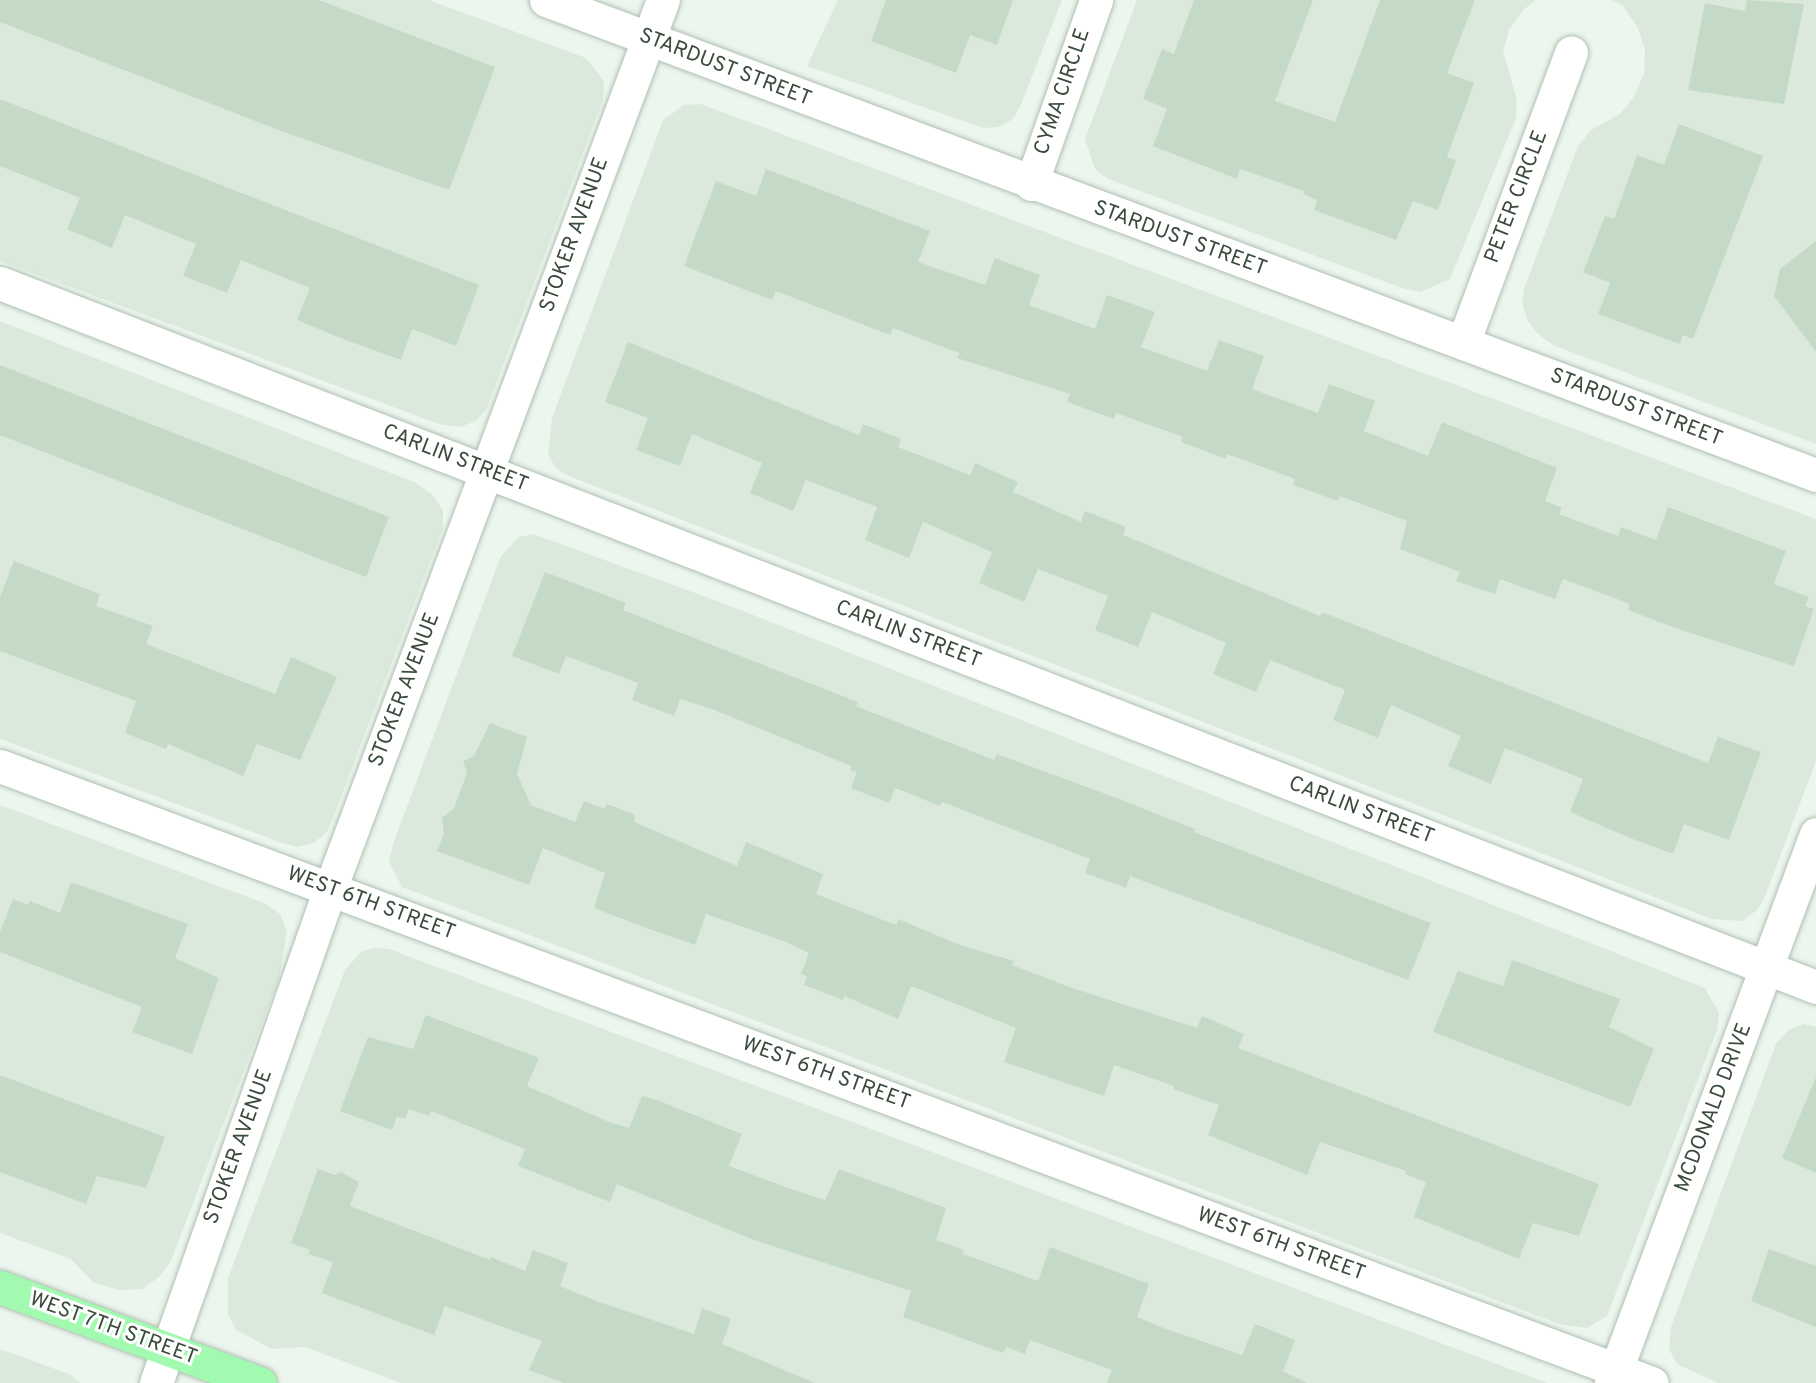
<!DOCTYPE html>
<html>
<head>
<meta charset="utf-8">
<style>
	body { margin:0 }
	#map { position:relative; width:1816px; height:1383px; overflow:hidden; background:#ecf5ee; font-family:Overpass,sans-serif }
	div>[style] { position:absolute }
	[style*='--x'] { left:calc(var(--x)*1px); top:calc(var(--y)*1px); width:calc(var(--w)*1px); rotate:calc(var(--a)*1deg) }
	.residential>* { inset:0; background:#dbe9dd }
	.building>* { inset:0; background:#c5dac6 }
	.roads { filter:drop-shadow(0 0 2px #afc1b1) drop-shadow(0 0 2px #afc1b1) }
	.minor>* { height:33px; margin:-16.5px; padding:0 16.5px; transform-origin:16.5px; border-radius:16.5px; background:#fff }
	.major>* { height:33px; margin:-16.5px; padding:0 16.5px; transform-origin:16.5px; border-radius:16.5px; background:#a1fab0 }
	span { translate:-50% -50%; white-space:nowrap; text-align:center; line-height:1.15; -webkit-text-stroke:6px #fff; paint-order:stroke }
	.street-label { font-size:21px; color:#3a4a3b }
</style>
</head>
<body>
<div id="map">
	<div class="residential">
		<i style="clip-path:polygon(0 0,429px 0,586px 58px,604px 81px,603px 100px,487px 408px,476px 421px,460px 427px,439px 424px,0 261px)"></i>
		<i style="clip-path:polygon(838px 0,1062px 0,1020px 107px,1013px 119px,998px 127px,983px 128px,807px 66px)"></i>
		<i style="clip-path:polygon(1137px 0,1536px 0,1523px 10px,1509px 30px,1503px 51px,1517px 100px,1516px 118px,1450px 279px,1420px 292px,1402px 288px,1108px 179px,1095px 169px,1085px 139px)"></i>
		<i style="clip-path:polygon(1612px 0,1816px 0,1816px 444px,1555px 346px,1538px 334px,1528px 321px,1522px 303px,1524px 289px,1578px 146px,1591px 130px,1620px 114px,1633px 98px,1644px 74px,1645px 50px,1638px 28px,1623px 6px)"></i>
		<i style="clip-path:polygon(701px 104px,1816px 519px,1816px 761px,1764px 899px,1756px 911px,1742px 921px,1711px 919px,566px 475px,555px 467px,548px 454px,552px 418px,663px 120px,684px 105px)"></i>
		<i style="clip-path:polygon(0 321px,414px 482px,432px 494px,443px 510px,443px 528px,335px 813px,327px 832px,314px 843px,298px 847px,285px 844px,0 739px)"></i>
		<i style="clip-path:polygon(533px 534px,720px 602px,1705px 988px,1719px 1013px,1717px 1030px,1607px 1316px,1587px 1328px,1559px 1324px,402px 887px,389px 862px,393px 844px,501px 556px,519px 537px)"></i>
		<i style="clip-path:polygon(0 805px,264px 903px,280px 914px,287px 931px,279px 979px,171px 1261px,159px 1277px,142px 1289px,119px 1290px,94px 1283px,71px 1259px,0 1233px)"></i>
		<i style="clip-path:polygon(376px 948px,389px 949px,831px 1114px,1547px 1383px,401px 1383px,305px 1347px,272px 1349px,236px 1330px,228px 1314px,228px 1278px,345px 970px,362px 951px)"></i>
		<i style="clip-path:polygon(1804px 1024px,1816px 1027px,1816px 1383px,1718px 1383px,1677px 1364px,1669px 1349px,1671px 1327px,1776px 1044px,1788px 1030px)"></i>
		<i style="clip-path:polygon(0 1349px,69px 1374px,81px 1383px,0 1383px)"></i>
	</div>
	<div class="building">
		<i style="clip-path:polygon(0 0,319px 0,495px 67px,449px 190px,284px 132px,0 22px)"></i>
		<i style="clip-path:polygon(886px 0,1013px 0,997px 45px,970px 35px,956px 73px,871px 41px)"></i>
		<i style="clip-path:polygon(1194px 0,1313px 0,1275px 101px,1335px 122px,1380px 0,1475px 0,1447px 73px,1474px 83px,1447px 157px,1456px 160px,1438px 210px,1413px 201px,1396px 240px,1314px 210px,1317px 200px,1303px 194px,1304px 191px,1240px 169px,1237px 179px,1153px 146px,1167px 109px,1143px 99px,1162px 49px,1174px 54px)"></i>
		<i style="clip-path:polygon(1747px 0,1804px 4px,1784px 104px,1688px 90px,1705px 3px,1745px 11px)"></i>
		<i style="clip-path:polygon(0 99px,479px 285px,456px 346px,412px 329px,401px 360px,343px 339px,297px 320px,310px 288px,241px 260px,227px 293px,183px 276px,196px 244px,125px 215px,112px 248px,67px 229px,80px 198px,0 166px)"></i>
		<i style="clip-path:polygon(1679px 124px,1763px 156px,1693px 339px,1683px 335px,1680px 344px,1598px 314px,1610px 283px,1583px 272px,1605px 216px,1614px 219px,1637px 155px,1664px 165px)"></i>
		<i style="clip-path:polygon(766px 169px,930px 231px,918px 262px,985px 285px,995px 258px,1040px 275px,1029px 305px,1095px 329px,1107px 295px,1155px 312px,1141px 347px,1207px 371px,1219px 340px,1264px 356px,1252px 389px,1318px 413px,1329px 384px,1375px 401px,1364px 431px,1428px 456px,1442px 422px,1557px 468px,1545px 501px,1562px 508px,1559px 514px,1618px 536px,1621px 527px,1656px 540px,1668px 507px,1786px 551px,1774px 584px,1809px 597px,1805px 606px,1814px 609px,1794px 666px,1675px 628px,1628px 610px,1630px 604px,1563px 579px,1555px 599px,1500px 579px,1495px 594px,1456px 581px,1460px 572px,1400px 549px,1407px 521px,1340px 496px,1338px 501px,1293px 485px,1295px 479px,1227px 454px,1226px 459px,1181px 442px,1183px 437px,1116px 413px,1114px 419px,1067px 402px,1070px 394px,957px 358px,959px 353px,893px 328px,890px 335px,776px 291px,772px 300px,684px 266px,716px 181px,756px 196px)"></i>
		<i style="clip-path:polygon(1816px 241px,1816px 352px,1774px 296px,1780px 269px)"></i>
		<i style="clip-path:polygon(628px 342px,859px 435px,863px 424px,901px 439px,898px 447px,970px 475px,975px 463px,1018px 482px,1013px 492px,1081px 522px,1085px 511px,1126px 527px,1123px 535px,1320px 616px,1322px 612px,1708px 763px,1718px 737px,1761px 752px,1729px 840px,1684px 824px,1673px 854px,1630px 838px,1570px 812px,1583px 779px,1505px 748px,1491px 784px,1448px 766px,1461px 736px,1391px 705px,1378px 738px,1333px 720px,1345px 690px,1270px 660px,1256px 692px,1213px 674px,1226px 643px,1152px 612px,1138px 647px,1095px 630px,1108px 596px,1038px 569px,1024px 602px,979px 583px,992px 552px,923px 522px,909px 558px,865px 540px,877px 507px,806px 480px,793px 511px,750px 493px,762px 463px,692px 434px,680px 466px,636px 450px,648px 418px,605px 402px)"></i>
		<i style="clip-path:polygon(0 365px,389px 517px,366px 577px,0 435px)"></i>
		<i style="clip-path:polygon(14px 561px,100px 594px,96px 606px,153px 626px,146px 644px,275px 694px,291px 657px,337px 677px,300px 760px,257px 744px,243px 776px,168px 744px,166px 749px,125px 733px,136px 701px,0 651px,0 597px)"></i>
		<i style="clip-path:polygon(545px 572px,626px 603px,623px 610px,858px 702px,856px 706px,994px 760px,997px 754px,1114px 797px,1195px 829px,1194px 832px,1431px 923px,1408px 980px,1130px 876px,1126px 888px,1085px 873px,1090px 859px,942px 802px,940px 806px,895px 788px,889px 803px,851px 788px,857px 772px,850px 770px,851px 766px,712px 709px,680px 699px,674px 716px,632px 700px,638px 683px,566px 656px,559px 674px,512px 656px)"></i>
		<i style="clip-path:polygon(490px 723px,527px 737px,517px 774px,531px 805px,575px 822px,584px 801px,605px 809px,607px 804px,635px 815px,634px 822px,737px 866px,746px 842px,823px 874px,816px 894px,896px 925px,898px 919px,960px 945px,1014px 961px,1012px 965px,1072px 988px,1197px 1028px,1202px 1016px,1244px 1034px,1238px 1048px,1599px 1184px,1579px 1236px,1533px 1223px,1519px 1259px,1414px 1217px,1426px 1182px,1405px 1174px,1406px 1171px,1320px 1142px,1307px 1175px,1208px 1135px,1219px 1105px,1173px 1089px,1174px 1086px,1114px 1065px,1104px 1096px,1004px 1062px,1016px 1028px,911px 986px,898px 1019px,844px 996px,843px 1000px,804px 985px,807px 976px,801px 974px,809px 953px,786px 942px,706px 914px,695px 945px,638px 925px,594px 908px,605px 873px,543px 848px,529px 885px,437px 851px,444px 834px,442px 818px,454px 808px,467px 773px,463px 761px,474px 756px)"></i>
		<i style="clip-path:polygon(71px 882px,188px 924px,175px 958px,219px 978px,192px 1054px,132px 1032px,142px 1007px,0 952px,0 932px,13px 899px,28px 905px,30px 901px,60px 913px)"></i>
		<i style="clip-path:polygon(1512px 960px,1620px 999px,1609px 1027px,1654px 1049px,1630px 1107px,1433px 1032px,1458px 971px,1503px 986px)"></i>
		<i style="clip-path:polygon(426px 1015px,539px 1058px,527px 1086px,609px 1122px,629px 1128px,642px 1096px,657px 1100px,742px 1134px,729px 1166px,788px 1188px,825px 1200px,839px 1169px,946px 1208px,936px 1240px,964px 1250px,963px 1254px,1038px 1281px,1050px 1247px,1149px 1284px,1137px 1317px,1158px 1326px,1242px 1355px,1255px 1324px,1295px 1340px,1283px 1371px,1307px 1383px,1107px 1383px,1112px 1370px,1030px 1340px,1025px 1354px,1006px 1347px,1003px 1353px,903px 1317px,911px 1291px,754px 1240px,617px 1184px,610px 1202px,518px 1166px,525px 1149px,431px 1111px,429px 1116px,409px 1109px,405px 1119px,397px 1116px,392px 1130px,340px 1111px,368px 1037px,413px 1049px)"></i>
		<i style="clip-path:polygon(0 1075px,165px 1137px,146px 1188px,97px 1176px,86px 1204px,0 1172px)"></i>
		<i style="clip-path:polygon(1816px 1077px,1816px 1173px,1782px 1158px)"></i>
		<i style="clip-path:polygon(318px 1169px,335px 1175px,341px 1172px,359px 1182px,350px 1206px,490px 1260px,491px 1257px,525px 1271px,533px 1250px,568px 1263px,560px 1286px,599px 1302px,694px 1334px,702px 1308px,731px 1319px,722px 1344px,815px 1383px,563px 1383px,529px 1370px,542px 1341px,445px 1306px,434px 1335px,322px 1293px,333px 1262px,308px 1254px,310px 1250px,291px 1243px)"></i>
		<i style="clip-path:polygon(1769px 1249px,1816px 1266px,1816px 1327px,1751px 1301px)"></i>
	</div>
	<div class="roads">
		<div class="minor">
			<i style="--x:546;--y:0;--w:1356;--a:20.51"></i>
			<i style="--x:1031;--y:184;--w:195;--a:-70.5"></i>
			<i style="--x:0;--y:283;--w:1948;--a:21.19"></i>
			<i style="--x:1463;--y:343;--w:310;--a:-69.6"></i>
			<i style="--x:0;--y:766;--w:1763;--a:20.48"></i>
			<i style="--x:156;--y:1383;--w:524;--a:-70.6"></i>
			<i style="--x:330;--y:889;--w:949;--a:-69.47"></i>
			<i style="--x:1611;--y:1383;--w:586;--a:-69.52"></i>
		</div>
		<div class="major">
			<i style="--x:0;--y:1287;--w:277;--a:20.3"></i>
		</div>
	</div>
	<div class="street-label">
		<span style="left:725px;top:68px;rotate:21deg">STARDUST STREET</span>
		<span style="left:1063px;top:92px;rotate:-71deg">CYMA CIRCLE</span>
		<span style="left:1517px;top:197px;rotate:-69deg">PETER CIRCLE</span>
		<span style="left:575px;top:235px;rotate:-70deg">STOKER AVENUE</span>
		<span style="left:1180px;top:239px;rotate:20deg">STARDUST STREET</span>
		<span style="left:1636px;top:408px;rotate:21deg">STARDUST STREET</span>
		<span style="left:455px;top:459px;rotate:21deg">CARLIN STREET</span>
		<span style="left:908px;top:635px;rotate:21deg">CARLIN STREET</span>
		<span style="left:405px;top:690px;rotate:-69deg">STOKER AVENUE</span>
		<span style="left:1361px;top:811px;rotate:21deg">CARLIN STREET</span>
		<span style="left:371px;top:904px;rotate:20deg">WEST 6TH STREET</span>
		<span style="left:826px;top:1074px;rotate:20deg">WEST 6TH STREET</span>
		<span style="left:1714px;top:1108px;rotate:-69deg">MCDONALD DRIVE</span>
		<span style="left:239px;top:1147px;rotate:-70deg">STOKER AVENUE</span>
		<span style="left:1281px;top:1245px;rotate:20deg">WEST 6TH STREET</span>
		<span style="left:113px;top:1329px;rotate:20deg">WEST 7TH STREET</span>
	</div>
</div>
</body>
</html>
